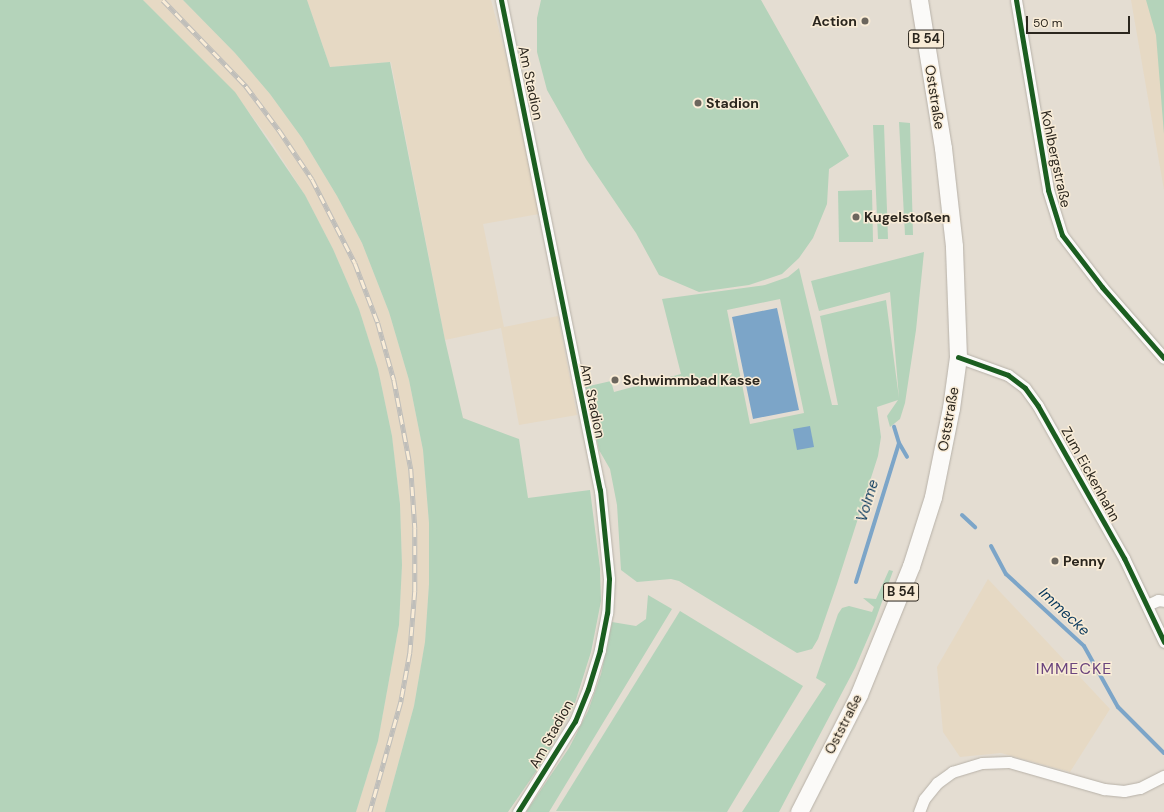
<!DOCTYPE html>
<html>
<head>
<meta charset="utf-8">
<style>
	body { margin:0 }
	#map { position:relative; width:1164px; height:812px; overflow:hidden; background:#e4ddd2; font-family:"DM Sans",sans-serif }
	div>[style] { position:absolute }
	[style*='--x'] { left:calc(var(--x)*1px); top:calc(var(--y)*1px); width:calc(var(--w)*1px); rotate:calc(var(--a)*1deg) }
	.built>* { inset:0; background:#e6d9c4 }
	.green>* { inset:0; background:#b4d3ba }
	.water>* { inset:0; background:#7ca5c8 }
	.stream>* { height:4px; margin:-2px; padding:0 2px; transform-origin:2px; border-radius:2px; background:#7ca5c8 }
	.roads { filter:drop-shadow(0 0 1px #b7b1a8) drop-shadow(0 0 1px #b7b1a8) }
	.street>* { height:11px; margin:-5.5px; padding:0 5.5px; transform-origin:5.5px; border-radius:5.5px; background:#fbfaf8 }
	.primary>* { height:17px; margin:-8.5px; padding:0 8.5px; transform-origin:8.5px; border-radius:8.5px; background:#fbfaf8 }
	.rail>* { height:4.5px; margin-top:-2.25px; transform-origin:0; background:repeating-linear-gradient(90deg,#f9ecd7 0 9px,#bfbeba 0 18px); box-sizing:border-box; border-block:1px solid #bfbeba }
	.cycleway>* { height:5px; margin:-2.5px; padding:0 2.5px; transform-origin:2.5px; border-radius:2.5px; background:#1b5e20 }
	.dots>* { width:11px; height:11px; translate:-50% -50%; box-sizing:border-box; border:2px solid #f9ecd7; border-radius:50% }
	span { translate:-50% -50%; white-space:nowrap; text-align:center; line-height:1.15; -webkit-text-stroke:3px #f9ecd7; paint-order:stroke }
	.shield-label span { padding:1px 3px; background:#f9ecd7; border:1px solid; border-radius:3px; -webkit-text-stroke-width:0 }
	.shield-label { font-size:13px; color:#2b261e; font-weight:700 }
	.poi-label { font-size:14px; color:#2b261e; font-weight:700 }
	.right { translate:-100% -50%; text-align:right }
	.left { translate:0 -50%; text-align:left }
	.street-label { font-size:14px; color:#2b261e }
	.water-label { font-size:15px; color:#07375c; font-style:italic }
	.quarter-label { font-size:16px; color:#6b457e; letter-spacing:1px }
	.scale { position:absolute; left:1026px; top:16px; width:104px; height:18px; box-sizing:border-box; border:2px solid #2b261e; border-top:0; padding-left:5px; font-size:12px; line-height:14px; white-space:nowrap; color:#2b261e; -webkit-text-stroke:3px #f9ecd7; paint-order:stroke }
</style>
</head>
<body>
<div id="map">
	<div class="built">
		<i style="clip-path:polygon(143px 0,183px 0,235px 53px,270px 94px,302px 138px,337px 196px,362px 243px,389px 312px,409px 380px,423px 450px,429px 523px,429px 584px,425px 642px,414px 706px,385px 812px,356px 812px,378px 741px,399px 625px,402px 565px,400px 504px,392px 436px,378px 369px,359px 309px,333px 249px,305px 195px,272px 143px,234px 92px)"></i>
		<i style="clip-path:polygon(307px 0,491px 0,510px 72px,539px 214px,483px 224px,504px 327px,558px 316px,577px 415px,519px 425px,501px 328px,445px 340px,391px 62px,330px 67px)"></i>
		<i style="clip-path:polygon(1131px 0,1164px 0,1164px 190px,1144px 75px)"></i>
		<i style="clip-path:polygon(988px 579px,1110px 709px,1070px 772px,1001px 753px,960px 757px,943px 732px,937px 667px)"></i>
	</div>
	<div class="green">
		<i style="clip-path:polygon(0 0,143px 0,235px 92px,305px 195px,333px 249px,359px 309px,378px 369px,392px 436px,400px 504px,402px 565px,399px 625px,378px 741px,356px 812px,0 812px)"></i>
		<i style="clip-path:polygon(183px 0,307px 0,330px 67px,390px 62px,445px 340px,463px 418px,519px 439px,528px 498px,590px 490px,600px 568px,601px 601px,591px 652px,574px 706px,544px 760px,508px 812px,385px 812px,414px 706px,425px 642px,429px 584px,429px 523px,423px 450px,409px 380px,389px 312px,362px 243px,337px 196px,302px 138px,270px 94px,235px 53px)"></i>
		<i style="clip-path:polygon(541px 0,761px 0,849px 156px,829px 169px,827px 204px,813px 238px,799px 258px,782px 274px,749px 285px,699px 292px,659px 275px,636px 233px,586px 159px,547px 90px,537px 52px,537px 18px)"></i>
		<i style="clip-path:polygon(1146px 0,1164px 0,1164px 134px,1156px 35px)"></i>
		<i style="clip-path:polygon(899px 122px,910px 123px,913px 235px,905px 235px)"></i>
		<i style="clip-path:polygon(873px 125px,884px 125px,888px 239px,878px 239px)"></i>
		<i style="clip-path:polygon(872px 190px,873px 242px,839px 242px,838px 191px)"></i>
		<i style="clip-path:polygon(evenodd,924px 252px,916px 330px,905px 403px,900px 419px,890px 427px,887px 416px,898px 400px,877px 407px,881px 437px,878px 456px,837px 584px,818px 639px,812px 649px,797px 653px,679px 581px,671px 579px,637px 582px,621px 570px,617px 505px,610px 469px,599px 450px,585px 387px,611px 381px,614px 392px,681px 374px,662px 299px,765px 285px,788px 277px,799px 268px,832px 405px,838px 405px,820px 316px,886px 300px,899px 398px,890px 292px,819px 311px,811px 281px,924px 252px,780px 299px,804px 413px,750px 424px,727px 310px,780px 299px)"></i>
		<i style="clip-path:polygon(889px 570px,893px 571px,874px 624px,855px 668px,779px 812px,742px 812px,826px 684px,816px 678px,838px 614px,842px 608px,849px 606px,872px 612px,874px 607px,863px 598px,876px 599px)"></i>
		<i style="clip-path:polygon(648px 595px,672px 609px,549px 812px,526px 812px,569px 748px,588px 711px,601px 674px,612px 622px,636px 626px,646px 619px)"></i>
		<i style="clip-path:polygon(680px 611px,803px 686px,727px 812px,556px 811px)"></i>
	</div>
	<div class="water">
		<i style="clip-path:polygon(777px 308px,799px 410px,753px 419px,732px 317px)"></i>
		<i style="clip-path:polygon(810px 426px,814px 447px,797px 450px,793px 429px)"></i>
	</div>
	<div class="stream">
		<i style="--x:899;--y:443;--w:16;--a:60"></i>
		<i style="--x:962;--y:515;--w:18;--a:43"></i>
		<i style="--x:991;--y:546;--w:32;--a:62"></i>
		<i style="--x:1006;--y:574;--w:106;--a:42.7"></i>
		<i style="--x:1084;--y:646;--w:70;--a:60.9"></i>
		<i style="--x:1118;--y:707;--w:65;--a:45"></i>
		<i style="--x:856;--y:582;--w:145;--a:-72.8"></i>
		<i style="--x:899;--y:443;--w:17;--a:-107"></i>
	</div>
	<div class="roads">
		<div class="street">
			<i style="--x:501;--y:0;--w:500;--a:78.6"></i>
			<i style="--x:600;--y:490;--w:89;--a:84.2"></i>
			<i style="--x:609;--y:579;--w:34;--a:93"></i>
			<i style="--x:607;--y:613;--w:38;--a:101"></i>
			<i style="--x:600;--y:650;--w:41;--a:107.1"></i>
			<i style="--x:588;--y:689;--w:35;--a:112"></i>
			<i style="--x:575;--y:721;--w:107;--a:122.1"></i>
			<i style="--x:1016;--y:0;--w:193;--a:80.4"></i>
			<i style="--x:1048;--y:190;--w:47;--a:72.7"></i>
			<i style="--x:1062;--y:235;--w:66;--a:52.4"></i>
			<i style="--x:1102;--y:287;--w:94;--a:48.9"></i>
			<i style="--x:958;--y:357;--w:53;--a:19.8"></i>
			<i style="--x:1008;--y:375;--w:21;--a:37"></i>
			<i style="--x:1025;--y:388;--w:22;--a:54"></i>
			<i style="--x:1038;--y:406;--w:175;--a:60.5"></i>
			<i style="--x:1124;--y:558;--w:93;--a:64.5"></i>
			<i style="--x:1147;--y:605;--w:12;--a:-24"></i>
			<i style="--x:1158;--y:600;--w:6;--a:9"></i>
			<i style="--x:919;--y:812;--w:14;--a:-69"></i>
			<i style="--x:924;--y:799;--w:21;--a:-51"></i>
			<i style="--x:937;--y:783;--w:19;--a:-36"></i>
			<i style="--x:952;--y:772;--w:31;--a:-17"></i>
			<i style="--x:982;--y:763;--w:27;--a:-2"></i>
			<i style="--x:1009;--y:762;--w:99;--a:15.9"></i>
			<i style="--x:1104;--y:789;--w:20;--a:6"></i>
			<i style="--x:1124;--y:791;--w:16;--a:-11"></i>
			<i style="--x:1140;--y:788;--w:27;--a:-27"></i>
		</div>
		<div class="primary">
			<i style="--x:799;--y:812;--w:132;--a:-63"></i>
			<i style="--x:859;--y:694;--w:138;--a:-67.9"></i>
			<i style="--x:911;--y:566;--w:72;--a:-72.3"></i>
			<i style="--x:933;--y:497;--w:91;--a:-78.6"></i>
			<i style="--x:951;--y:408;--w:51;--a:-82.2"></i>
			<i style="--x:958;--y:357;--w:111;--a:-92.1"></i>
			<i style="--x:954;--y:246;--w:99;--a:-96.4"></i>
			<i style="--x:943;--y:148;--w:150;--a:-99.2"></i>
		</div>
	</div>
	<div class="rail">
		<i style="--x:163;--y:0;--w:120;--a:46"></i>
		<i style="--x:246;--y:86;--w:55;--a:53.1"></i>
		<i style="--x:279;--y:130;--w:59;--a:56"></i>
		<i style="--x:312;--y:179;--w:94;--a:62.9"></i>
		<i style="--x:355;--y:263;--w:64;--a:69"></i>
		<i style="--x:378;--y:323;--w:59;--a:74.3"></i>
		<i style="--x:394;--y:380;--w:91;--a:79.2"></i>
		<i style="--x:411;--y:469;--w:59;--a:86.1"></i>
		<i style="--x:415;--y:528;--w:63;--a:90"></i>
		<i style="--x:415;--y:591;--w:62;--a:94.6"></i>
		<i style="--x:410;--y:653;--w:50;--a:100.4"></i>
		<i style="--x:401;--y:702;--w:114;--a:105.7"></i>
	</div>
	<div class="cycleway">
		<i style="--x:501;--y:0;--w:500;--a:78.6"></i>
		<i style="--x:600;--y:490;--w:89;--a:84.2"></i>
		<i style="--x:609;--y:579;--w:34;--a:93"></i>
		<i style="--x:607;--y:613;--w:38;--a:101"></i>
		<i style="--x:600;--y:650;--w:41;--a:107.1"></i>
		<i style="--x:588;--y:689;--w:35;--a:112"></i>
		<i style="--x:575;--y:721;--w:107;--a:122.1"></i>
		<i style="--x:1016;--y:0;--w:193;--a:80.4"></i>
		<i style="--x:1048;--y:190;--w:47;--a:72.7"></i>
		<i style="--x:1062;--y:235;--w:66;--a:52.4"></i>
		<i style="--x:1102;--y:287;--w:94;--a:48.9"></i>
		<i style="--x:958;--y:357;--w:53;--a:19.8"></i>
		<i style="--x:1008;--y:375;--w:21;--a:37"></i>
		<i style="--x:1025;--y:388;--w:22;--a:54"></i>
		<i style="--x:1038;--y:406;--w:175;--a:60.5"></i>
		<i style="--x:1124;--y:558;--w:93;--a:64.5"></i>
	</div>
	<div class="dots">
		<i style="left:865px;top:21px;background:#6c665d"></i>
		<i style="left:698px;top:103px;background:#6c665d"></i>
		<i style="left:856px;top:217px;background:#6c665d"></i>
		<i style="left:615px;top:380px;background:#6c665d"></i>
		<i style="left:1055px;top:561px;background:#6c665d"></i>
	</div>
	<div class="shield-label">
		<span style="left:926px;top:39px">B 54</span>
		<span style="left:901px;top:592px">B 54</span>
	</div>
	<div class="poi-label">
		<span class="right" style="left:857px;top:21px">Action</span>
		<span class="left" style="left:706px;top:103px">Stadion</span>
		<span class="left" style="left:864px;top:217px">Kugelstoßen</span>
		<span class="left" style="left:623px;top:380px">Schwimmbad Kasse</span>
		<span class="left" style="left:1063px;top:561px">Penny</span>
	</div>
	<div class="street-label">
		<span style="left:531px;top:83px;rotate:78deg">Am Stadion</span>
		<span style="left:935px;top:97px;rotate:81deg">Oststraße</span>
		<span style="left:1056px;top:159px;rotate:78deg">Kohlbergstraße</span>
		<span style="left:593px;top:401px;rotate:78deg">Am Stadion</span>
		<span style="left:948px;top:419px;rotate:-80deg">Oststraße</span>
		<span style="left:1091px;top:474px;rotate:61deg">Zum Eickenhahn</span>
		<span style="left:843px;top:724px;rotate:-63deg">Oststraße</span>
		<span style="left:551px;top:734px;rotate:-61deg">Am Stadion</span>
	</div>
	<div class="water-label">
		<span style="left:868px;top:501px;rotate:-73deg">Volme</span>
		<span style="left:1064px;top:612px;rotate:43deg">Immecke</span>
	</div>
	<div class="quarter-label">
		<span style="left:1074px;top:669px">IMMECKE</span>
	</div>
	<div class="scale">50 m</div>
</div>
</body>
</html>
